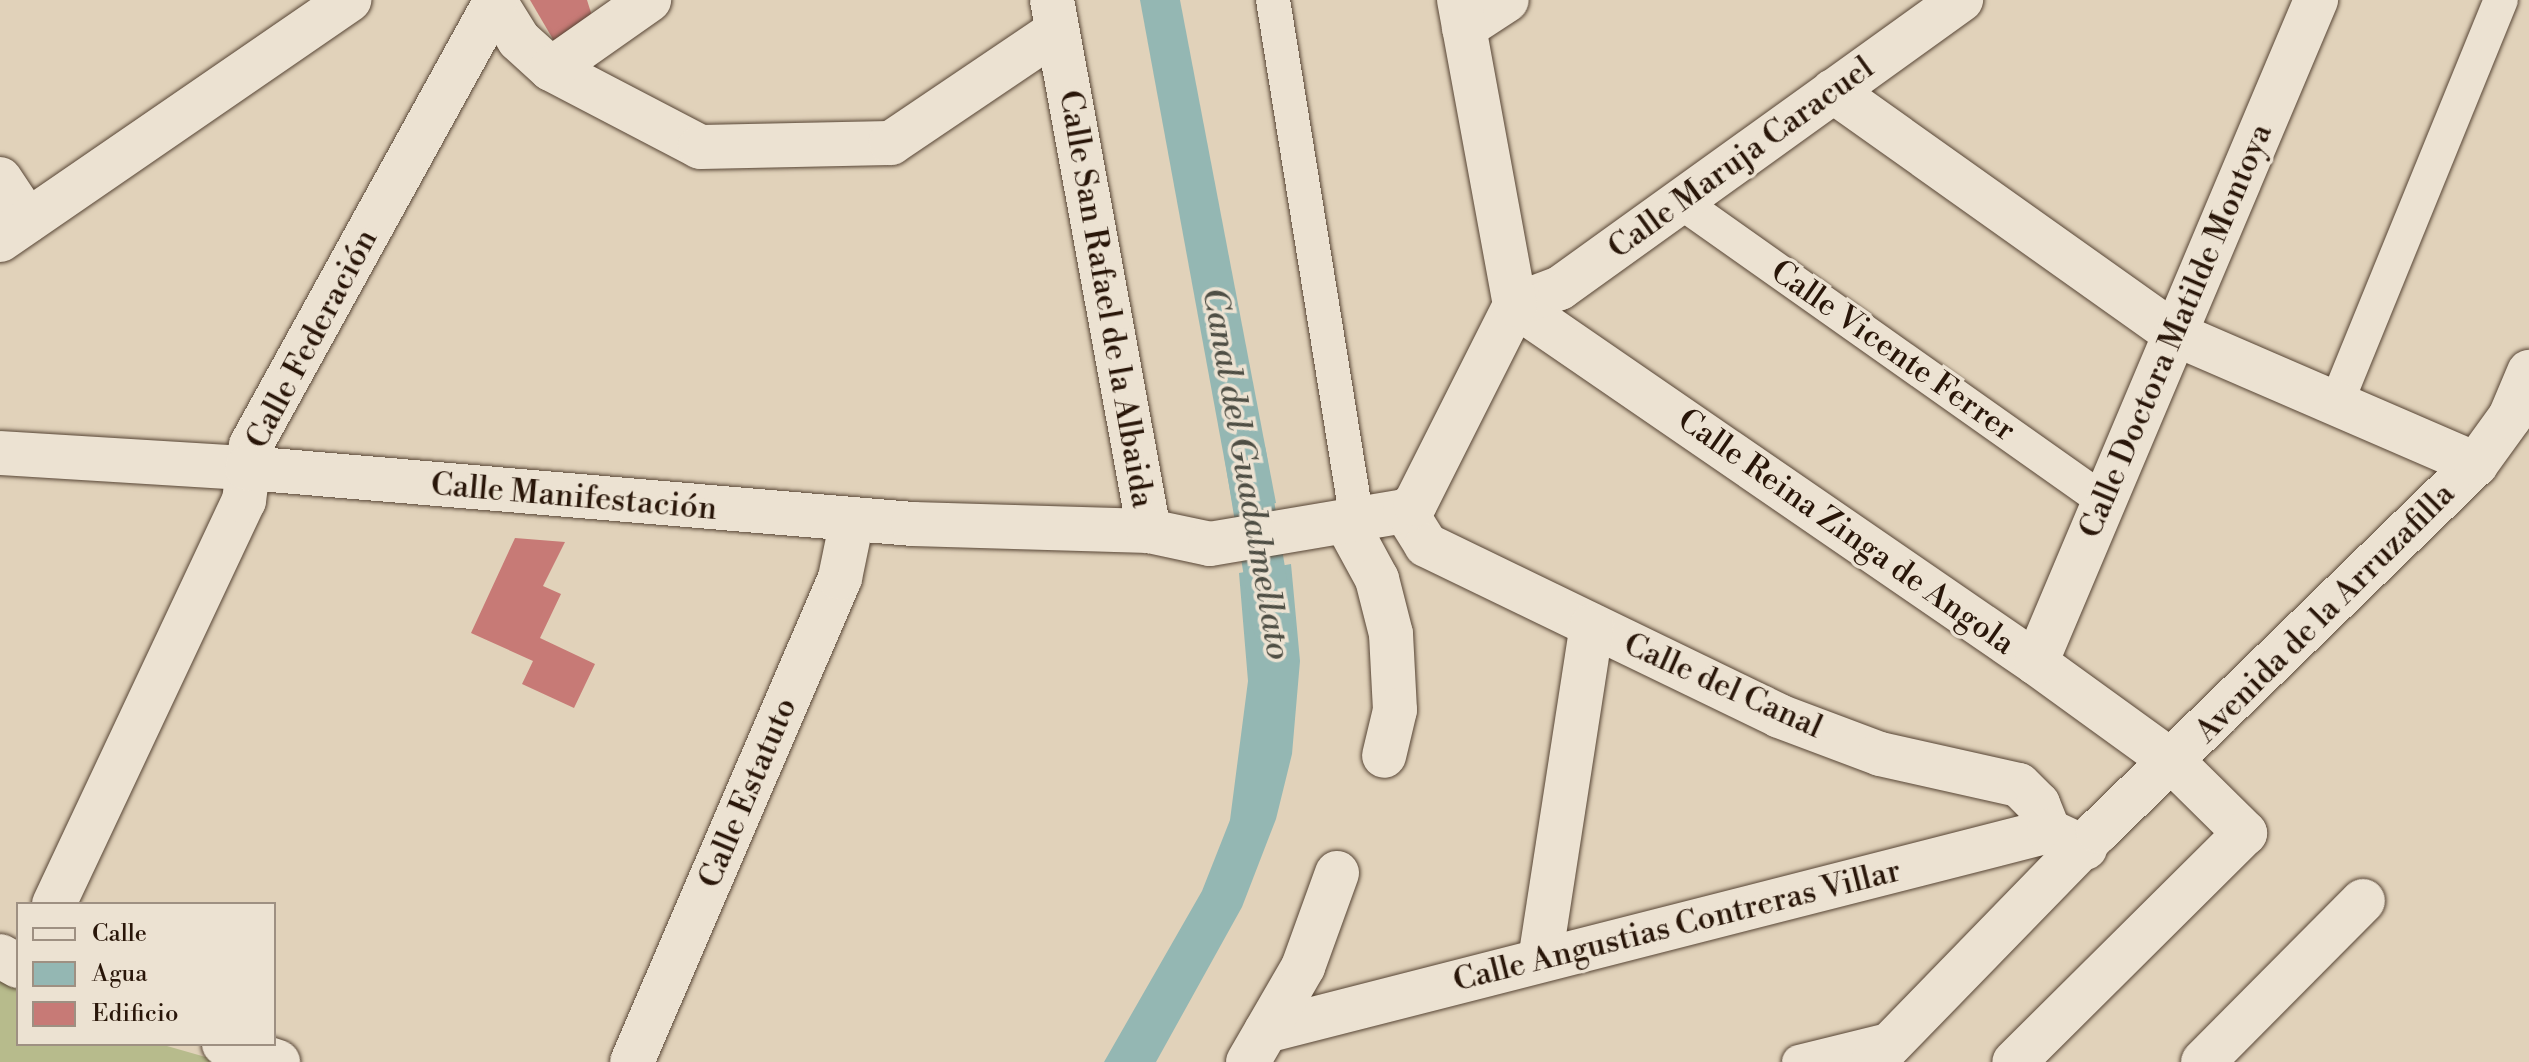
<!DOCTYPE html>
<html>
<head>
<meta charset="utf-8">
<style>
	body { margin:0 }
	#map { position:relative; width:2529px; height:1062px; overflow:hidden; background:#e1d2ba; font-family:"Libre Bodoni",serif }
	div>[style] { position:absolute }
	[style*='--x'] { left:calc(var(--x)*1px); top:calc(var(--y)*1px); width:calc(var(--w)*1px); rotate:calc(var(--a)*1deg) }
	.green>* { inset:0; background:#b7bb8c }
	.water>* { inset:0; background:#94b7b3 }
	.canal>* { height:42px; margin:-21px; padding:0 21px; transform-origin:21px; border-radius:21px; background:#94b7b3 }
	.building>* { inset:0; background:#c77a76 }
	.roads { filter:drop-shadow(0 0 2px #574535) drop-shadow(0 0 2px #574535) }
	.pedestrian>* { height:34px; margin:-17px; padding:0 17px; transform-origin:17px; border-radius:17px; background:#ece2d2 }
	.minor>* { height:44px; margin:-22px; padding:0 22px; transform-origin:22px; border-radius:22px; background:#ece2d2 }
	.tertiary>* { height:44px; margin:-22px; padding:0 22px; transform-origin:22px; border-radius:22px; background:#ece2d2 }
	span { translate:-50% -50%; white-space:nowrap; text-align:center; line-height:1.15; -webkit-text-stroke:7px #ece2d2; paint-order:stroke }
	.street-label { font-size:32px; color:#291609 }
	.water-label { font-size:34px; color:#4e4e44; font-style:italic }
	.legend { position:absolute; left:16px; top:902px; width:260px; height:144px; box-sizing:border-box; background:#ece2d2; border:2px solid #9e9082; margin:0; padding:10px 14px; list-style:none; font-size:24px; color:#291609 }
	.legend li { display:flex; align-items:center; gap:16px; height:40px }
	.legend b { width:40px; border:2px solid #9e9082 }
</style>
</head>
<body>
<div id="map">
	<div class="green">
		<i style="clip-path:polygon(0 974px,18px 984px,18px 1044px,160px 1044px,223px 1062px,0 1062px)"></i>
	</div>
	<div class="water">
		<i style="clip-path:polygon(1140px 0,1180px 0,1276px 503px,1234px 512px)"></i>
		<i style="clip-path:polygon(1291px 564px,1300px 661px,1292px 754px,1276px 819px,1242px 907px,1156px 1062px,1104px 1062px,1202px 891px,1230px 820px,1248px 681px,1239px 573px)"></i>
	</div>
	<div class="canal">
		<i style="--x:1245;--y:453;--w:173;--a:80.7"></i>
	</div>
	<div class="building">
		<i style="clip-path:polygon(530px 0,587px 0,593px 19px,554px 41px)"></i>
		<i style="clip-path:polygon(515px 538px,565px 542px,543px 586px,561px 594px,540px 638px,595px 664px,574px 708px,522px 684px,533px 661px,471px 633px)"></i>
	</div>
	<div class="roads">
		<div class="pedestrian">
			<i style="--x:1273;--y:0;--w:528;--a:80.84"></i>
			<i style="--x:1681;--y:202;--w:518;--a:35.25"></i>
			<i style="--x:2336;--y:404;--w:436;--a:-67.8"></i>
			<i style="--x:1799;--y:1062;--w:101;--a:-13.8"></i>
		</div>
		<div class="minor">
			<i style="--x:494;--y:0;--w:47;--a:58"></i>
			<i style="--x:519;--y:40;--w:43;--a:42.2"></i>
			<i style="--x:551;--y:69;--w:168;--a:27.6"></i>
			<i style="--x:700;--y:147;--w:191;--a:-1.2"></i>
			<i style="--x:891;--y:143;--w:200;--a:-34"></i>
			<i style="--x:1464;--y:28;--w:51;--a:-33.1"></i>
			<i style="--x:551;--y:69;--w:120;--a:-35.1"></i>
			<i style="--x:1833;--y:91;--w:420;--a:35.4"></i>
			<i style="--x:2175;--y:334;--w:328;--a:23.4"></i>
			<i style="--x:0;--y:179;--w:50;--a:56.3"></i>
			<i style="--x:0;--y:240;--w:424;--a:-34.5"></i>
			<i style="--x:1405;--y:511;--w:40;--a:58"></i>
			<i style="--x:1426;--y:545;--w:392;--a:25.8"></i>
			<i style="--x:1779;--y:716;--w:108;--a:20.6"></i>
			<i style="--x:1880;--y:754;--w:142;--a:12.6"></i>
			<i style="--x:2019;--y:785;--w:27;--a:45"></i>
			<i style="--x:2038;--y:804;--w:29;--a:68"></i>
			<i style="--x:1346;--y:522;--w:65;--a:61.5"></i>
			<i style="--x:1377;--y:579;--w:57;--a:75.7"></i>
			<i style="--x:1391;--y:634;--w:76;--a:87"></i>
			<i style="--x:1395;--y:710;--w:47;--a:103.4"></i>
			<i style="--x:54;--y:904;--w:446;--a:-64.8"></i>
			<i style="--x:244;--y:501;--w:56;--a:-82.9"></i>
			<i style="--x:251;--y:445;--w:506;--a:-61.15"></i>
			<i style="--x:1540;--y:960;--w:338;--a:-81.2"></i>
			<i style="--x:1266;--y:1031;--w:808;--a:-14.33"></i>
			<i style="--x:2049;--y:831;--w:40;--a:25"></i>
			<i style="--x:632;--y:1062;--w:527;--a:-66.74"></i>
			<i style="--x:840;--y:578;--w:59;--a:-78.3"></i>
			<i style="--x:1248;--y:1062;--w:110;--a:-59.9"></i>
			<i style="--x:1303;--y:967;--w:100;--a:-70.1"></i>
			<i style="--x:2203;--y:1062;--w:227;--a:-45.2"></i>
		</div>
		<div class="tertiary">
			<i style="--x:1052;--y:0;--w:540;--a:79.65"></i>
			<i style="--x:1515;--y:305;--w:632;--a:34.49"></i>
			<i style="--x:2036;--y:663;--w:170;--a:35.9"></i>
			<i style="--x:2174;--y:763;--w:100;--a:44.6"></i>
			<i style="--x:2245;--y:833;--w:325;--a:135.2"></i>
			<i style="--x:1515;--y:305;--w:48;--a:-20.7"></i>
			<i style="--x:1560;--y:288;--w:494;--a:-35.7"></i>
			<i style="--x:0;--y:453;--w:247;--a:3.5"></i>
			<i style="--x:247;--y:468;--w:668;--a:4.81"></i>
			<i style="--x:913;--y:524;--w:236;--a:1.7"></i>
			<i style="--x:1149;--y:531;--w:62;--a:12"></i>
			<i style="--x:1210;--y:544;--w:198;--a:-9.6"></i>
			<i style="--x:1405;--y:511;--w:12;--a:-35"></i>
			<i style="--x:1415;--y:504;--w:223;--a:-63.3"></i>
			<i style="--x:1515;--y:305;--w:310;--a:-100.4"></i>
			<i style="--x:2036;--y:663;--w:720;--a:-67.1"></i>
			<i style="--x:0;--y:956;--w:21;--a:29"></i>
			<i style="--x:224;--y:1044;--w:57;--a:18.4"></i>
			<i style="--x:1873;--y:1062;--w:322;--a:-45.8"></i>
			<i style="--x:2098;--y:831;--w:527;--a:-44.15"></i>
			<i style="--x:2476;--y:464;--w:58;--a:-54.1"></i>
			<i style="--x:2510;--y:417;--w:49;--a:-67.1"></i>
		</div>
	</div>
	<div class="street-label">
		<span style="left:1741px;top:158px;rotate:-36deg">Calle Maruja Caracuel</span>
		<span style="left:1106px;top:299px;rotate:80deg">Calle San Rafael de la Albaida</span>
		<span style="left:2176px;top:331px;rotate:-67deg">Calle Doctora Matilde Montoya</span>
		<span style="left:312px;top:339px;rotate:-62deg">Calle Federación</span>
		<span style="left:1893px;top:351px;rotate:35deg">Calle Vicente Ferrer</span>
		<span style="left:574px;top:497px;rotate:5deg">Calle Manifestación</span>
		<span style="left:1846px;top:532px;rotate:35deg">Calle Reina Zinga de Angola</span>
		<span style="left:2325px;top:613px;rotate:-45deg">Avenida de la Arruzafilla</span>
		<span style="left:1723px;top:686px;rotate:24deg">Calle del Canal</span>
		<span style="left:748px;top:793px;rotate:-67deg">Calle Estatuto</span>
		<span style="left:1677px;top:926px;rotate:-14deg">Calle Angustias Contreras Villar</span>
	</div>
	<div class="water-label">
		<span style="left:1245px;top:474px;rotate:80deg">Canal del Guadalmellato</span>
	</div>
	<ul class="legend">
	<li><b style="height:10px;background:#ece2d2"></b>Calle</li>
	<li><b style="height:22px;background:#94b7b3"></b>Agua</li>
	<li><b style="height:22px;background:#c77a76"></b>Edificio</li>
	</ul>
</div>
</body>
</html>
